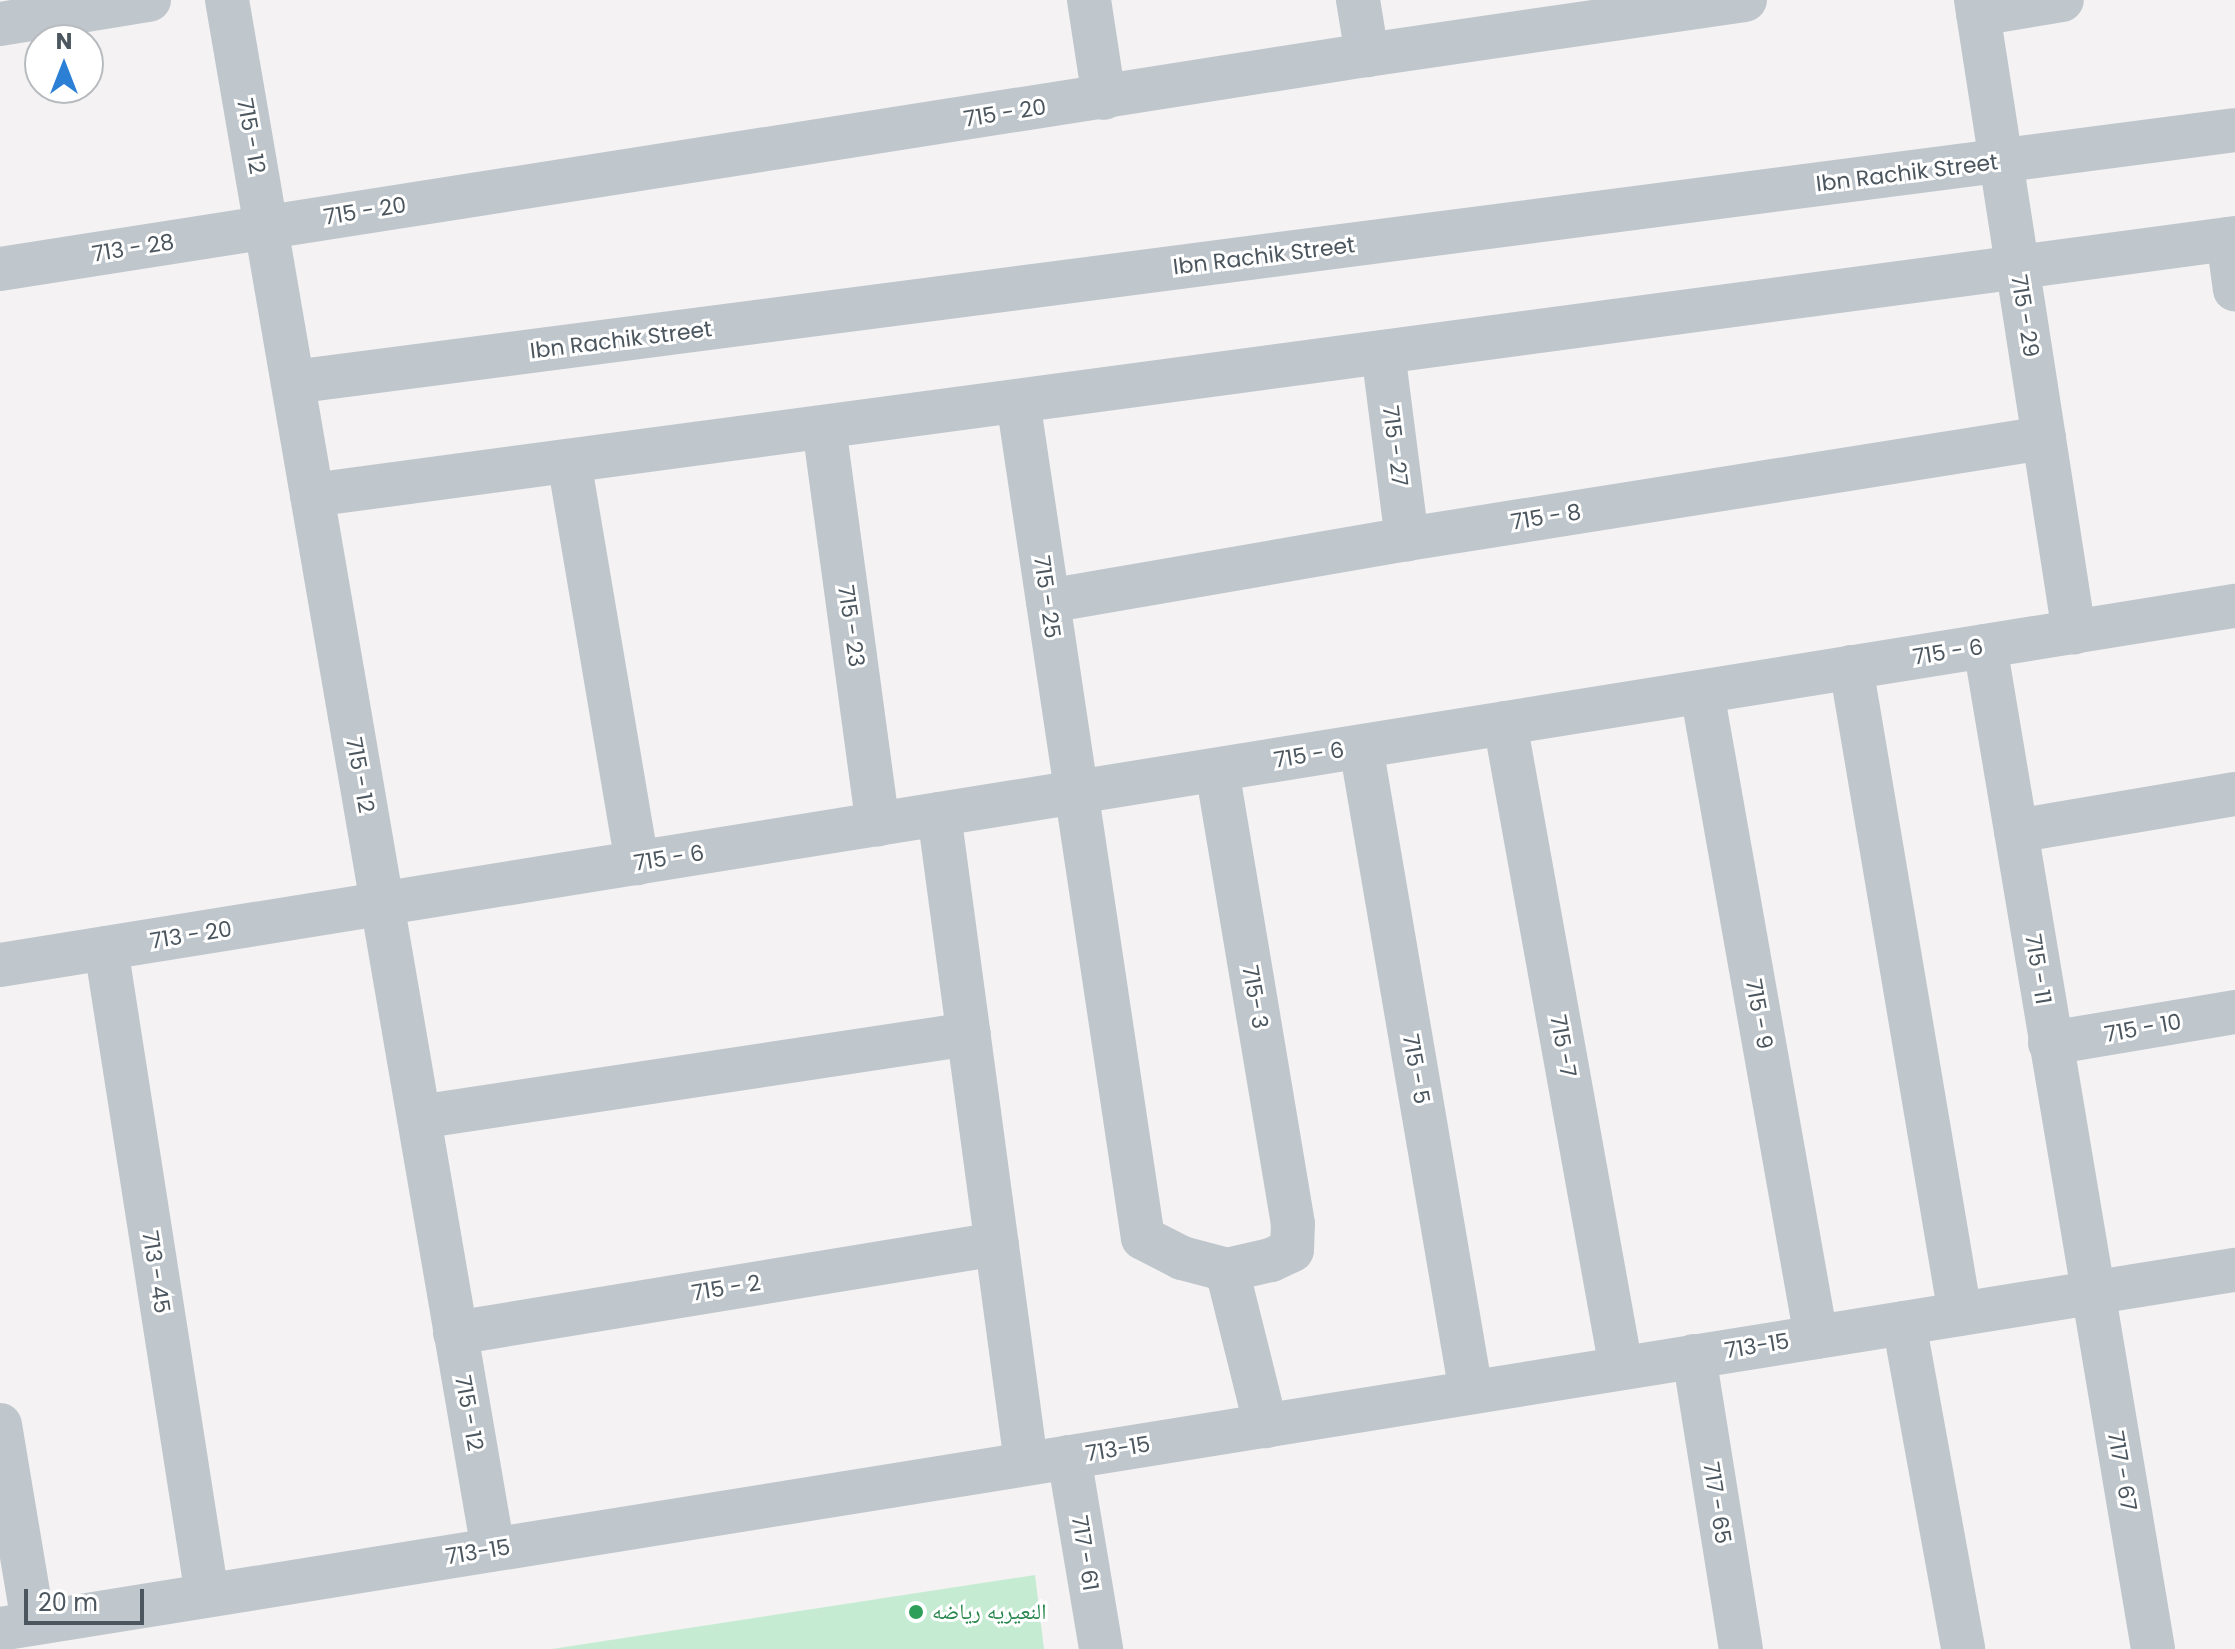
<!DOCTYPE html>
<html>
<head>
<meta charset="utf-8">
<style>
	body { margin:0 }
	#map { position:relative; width:2235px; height:1649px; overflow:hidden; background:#f4f2f2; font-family:Poppins,"Noto Naskh Arabic",sans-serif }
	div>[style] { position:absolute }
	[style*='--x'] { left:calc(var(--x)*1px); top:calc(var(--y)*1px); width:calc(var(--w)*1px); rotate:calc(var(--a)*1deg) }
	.green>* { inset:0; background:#c5ecd2 }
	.minor>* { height:44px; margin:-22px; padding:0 22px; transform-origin:22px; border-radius:22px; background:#bfc7cd }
	.dots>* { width:22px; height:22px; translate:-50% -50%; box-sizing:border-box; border:4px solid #fff; border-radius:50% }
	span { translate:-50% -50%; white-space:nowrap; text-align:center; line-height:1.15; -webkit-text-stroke:6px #fff; paint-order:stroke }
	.street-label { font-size:22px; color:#4b565e }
	.leisure-label { font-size:22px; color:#27864d }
	.left { translate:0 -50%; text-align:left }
	.north { position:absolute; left:24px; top:24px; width:80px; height:80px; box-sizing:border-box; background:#fff; border:2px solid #b7bbbf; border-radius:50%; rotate:0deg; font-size:22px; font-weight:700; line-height:32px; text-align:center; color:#4b565e }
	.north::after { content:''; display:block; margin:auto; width:28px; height:36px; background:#2b7fd5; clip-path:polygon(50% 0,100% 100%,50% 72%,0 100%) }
	.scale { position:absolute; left:24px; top:1589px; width:120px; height:36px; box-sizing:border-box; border:4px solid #4b565e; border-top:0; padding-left:10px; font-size:24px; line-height:28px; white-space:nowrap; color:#4b565e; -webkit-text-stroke:6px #fff; paint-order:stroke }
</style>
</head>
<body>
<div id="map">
	<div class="green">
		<i style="clip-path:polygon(1035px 1575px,1044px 1649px,552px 1649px)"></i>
	</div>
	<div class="minor">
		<i style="--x:227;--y:0;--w:1572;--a:80.26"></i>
		<i style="--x:1089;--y:0;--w:99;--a:81.3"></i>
		<i style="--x:1358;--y:0;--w:56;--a:80.7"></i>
		<i style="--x:1976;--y:0;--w:640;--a:81.19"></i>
		<i style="--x:1978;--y:14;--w:85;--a:-9.5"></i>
		<i style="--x:0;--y:24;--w:151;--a:-9.2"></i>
		<i style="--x:2228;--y:239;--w:51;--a:82.2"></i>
		<i style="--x:0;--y:269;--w:1384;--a:-8.9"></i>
		<i style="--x:1367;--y:55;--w:382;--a:-8.3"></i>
		<i style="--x:1383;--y:352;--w:189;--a:82.7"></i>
		<i style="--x:293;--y:382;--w:1958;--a:-7.39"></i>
		<i style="--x:1018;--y:401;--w:846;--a:81.51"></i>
		<i style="--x:1143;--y:1238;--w:44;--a:27.1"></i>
		<i style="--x:1182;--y:1258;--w:47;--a:14.9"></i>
		<i style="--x:1227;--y:1270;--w:45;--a:-12.8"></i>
		<i style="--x:1271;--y:1260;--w:23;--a:-25"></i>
		<i style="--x:1292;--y:1250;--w:26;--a:-88"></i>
		<i style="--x:1293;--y:1224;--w:460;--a:-99.5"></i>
		<i style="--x:824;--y:427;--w:401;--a:82.3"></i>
		<i style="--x:569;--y:461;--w:408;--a:80.4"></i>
		<i style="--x:312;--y:495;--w:1940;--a:-7.61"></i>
		<i style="--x:1048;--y:601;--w:364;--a:-9.8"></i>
		<i style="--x:1407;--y:539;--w:645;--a:-9.01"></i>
		<i style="--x:1985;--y:646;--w:1017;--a:80.49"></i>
		<i style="--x:1851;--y:667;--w:656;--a:80.44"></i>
		<i style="--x:1702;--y:692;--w:655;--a:79.98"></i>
		<i style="--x:1505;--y:723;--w:655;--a:79.8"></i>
		<i style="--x:1361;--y:747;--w:654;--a:80.32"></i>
		<i style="--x:939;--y:814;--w:655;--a:82.36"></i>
		<i style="--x:2016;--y:831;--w:222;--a:-9.6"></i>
		<i style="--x:106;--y:948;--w:655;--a:81.13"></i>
		<i style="--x:0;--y:965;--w:2264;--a:-9.13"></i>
		<i style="--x:2050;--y:1043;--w:188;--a:-9.5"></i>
		<i style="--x:419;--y:1117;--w:556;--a:-8.58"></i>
		<i style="--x:1227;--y:1270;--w:161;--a:76"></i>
		<i style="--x:1904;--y:1323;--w:331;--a:79.7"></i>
		<i style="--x:455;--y:1333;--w:549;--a:-9.33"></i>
		<i style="--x:1694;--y:1356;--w:297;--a:80.9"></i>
		<i style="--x:0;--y:1425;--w:201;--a:80.5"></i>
		<i style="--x:1069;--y:1457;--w:195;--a:80.5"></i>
		<i style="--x:0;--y:1629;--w:2264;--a:-9.13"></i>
	</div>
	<div class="dots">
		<i style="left:916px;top:1612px;background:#2e9e5b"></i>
	</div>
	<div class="street-label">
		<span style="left:1005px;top:113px;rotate:-9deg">715 - 20</span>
		<span style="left:251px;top:136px;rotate:80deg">715 - 12</span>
		<span style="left:1907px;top:173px;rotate:-7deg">Ibn Rachik Street</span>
		<span style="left:365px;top:211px;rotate:-9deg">715 - 20</span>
		<span style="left:133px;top:248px;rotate:-9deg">713 - 28</span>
		<span style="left:1264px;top:256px;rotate:-7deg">Ibn Rachik Street</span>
		<span style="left:2025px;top:316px;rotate:81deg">715 - 29</span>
		<span style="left:621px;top:340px;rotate:-7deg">Ibn Rachik Street</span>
		<span style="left:1395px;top:446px;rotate:83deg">715 - 27</span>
		<span style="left:1546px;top:517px;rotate:-9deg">715 - 8</span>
		<span style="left:1047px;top:597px;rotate:82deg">715 - 25</span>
		<span style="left:851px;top:626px;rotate:82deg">715 - 23</span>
		<span style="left:1948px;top:652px;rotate:-9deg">715 - 6</span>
		<span style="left:1309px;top:755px;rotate:-9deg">715 - 6</span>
		<span style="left:360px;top:775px;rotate:80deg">715 - 12</span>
		<span style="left:669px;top:858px;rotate:-9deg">715 - 6</span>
		<span style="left:191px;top:935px;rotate:-9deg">713 - 20</span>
		<span style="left:2038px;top:969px;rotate:81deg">715 - 11</span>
		<span style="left:1255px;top:997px;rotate:80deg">715- 3</span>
		<span style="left:1759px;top:1014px;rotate:80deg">715 - 9</span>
		<span style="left:2143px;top:1028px;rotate:-10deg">715 - 10</span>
		<span style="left:1563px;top:1046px;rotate:80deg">715 -7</span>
		<span style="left:1416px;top:1069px;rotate:80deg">715 - 5</span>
		<span style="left:156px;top:1272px;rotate:81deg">713 - 45</span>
		<span style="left:726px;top:1288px;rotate:-9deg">715 - 2</span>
		<span style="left:1757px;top:1346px;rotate:-9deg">713-15</span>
		<span style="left:469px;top:1413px;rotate:80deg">715 - 12</span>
		<span style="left:1118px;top:1449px;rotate:-9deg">713-15</span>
		<span style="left:2122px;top:1471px;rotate:80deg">717 - 67</span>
		<span style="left:1717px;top:1503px;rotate:81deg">717 - 65</span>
		<span style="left:478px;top:1552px;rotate:-9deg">713-15</span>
		<span style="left:1085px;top:1553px;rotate:81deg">717 - 61</span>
	</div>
	<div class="leisure-label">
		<span class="left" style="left:932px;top:1612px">النعيريه رياضه</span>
	</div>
	<div class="north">N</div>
	<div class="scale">20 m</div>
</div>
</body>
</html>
